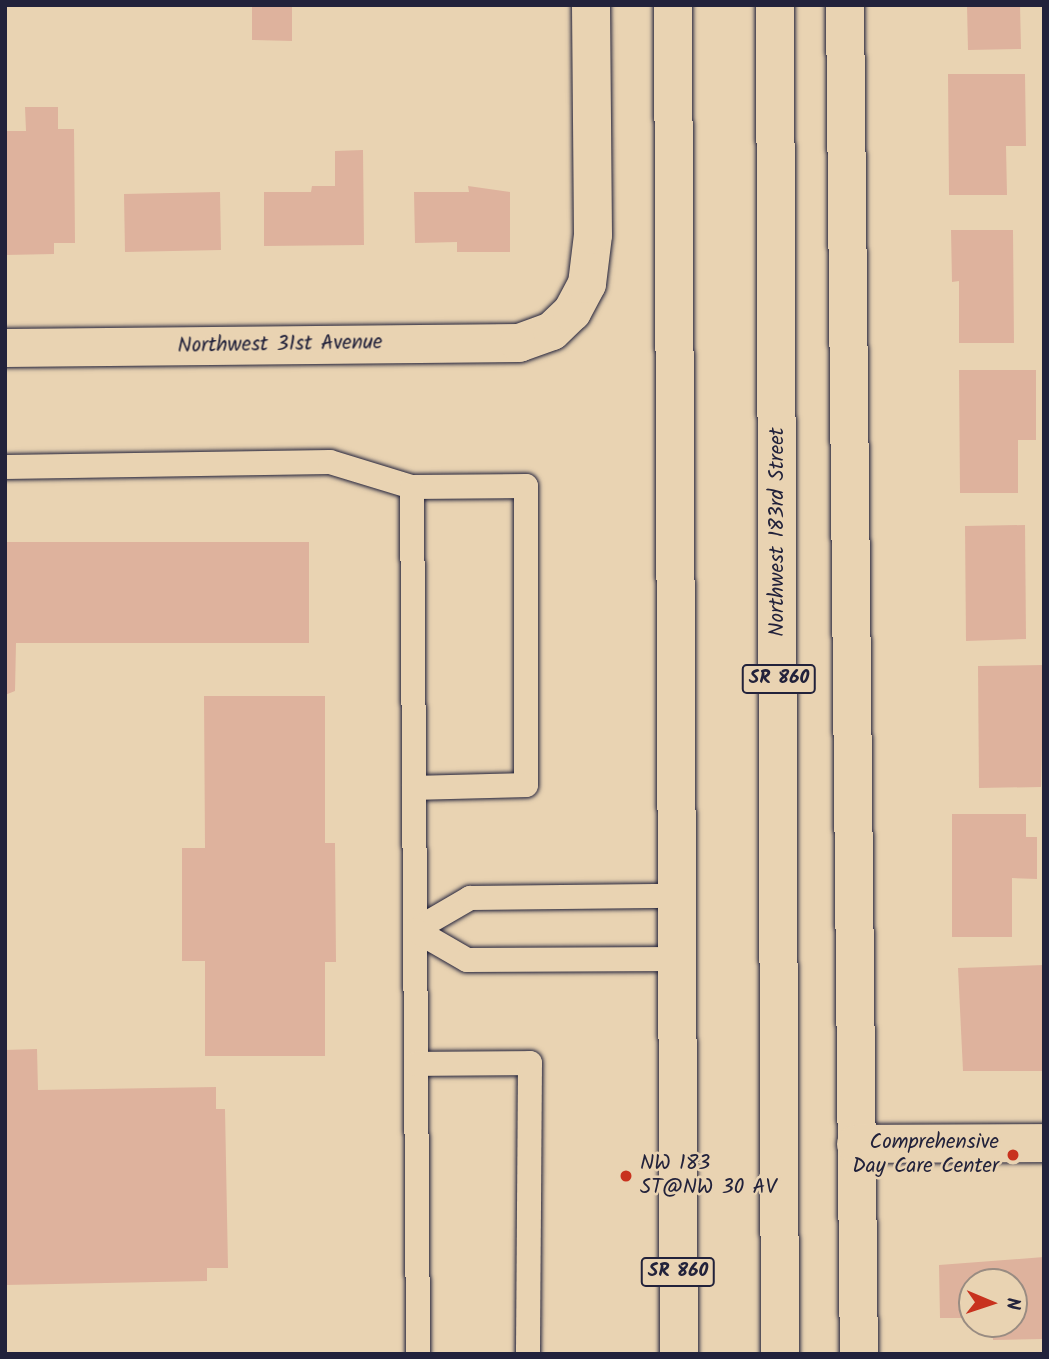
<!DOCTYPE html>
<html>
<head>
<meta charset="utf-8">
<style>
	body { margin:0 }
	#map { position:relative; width:1049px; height:1359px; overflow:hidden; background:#e9d3b2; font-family:Kalam,sans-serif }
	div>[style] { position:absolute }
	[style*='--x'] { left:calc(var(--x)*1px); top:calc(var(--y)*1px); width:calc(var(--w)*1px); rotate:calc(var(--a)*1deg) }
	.building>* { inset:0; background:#deb29d }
	.roads { filter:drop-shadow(0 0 2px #22223b) drop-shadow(0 0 2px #22223b) }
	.service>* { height:24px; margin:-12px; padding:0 12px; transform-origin:12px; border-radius:12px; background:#e9d3b2 }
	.minor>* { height:38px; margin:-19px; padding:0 19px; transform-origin:19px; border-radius:19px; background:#e9d3b2 }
	.primary>* { height:38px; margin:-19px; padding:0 19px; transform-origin:19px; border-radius:19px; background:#e9d3b2 }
	.dots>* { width:19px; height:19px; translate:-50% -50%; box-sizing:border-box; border:4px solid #e9d3b2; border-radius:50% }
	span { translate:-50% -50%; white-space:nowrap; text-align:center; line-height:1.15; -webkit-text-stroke:5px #e9d3b2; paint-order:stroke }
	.shield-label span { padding:2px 5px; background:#e9d3b2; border:2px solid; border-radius:5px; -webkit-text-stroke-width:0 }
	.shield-label { font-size:19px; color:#22223b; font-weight:700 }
	.street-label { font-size:21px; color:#22223b }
	.poi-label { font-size:21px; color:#22223b }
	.right { translate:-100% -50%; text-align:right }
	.left { translate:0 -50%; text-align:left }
	.frame { position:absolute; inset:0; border:7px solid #22223b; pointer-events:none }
	.north { position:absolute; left:958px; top:1268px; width:70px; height:70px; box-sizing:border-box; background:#e9d3b2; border:2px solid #998c82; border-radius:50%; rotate:92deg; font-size:19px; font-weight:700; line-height:28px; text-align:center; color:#22223b }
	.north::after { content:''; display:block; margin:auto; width:24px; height:32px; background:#c8321e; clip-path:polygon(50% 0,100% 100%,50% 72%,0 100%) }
</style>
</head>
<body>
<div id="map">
	<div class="building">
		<i style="clip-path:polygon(252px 5px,292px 5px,292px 41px,252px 40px)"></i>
		<i style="clip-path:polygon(967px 5px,1020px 5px,1021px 49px,968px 50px)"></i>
		<i style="clip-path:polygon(948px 74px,1025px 74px,1026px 146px,1006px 146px,1007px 195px,949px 195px)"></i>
		<i style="clip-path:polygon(25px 107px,58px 107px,58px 129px,74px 129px,75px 243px,54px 243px,54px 254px,5px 255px,7px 131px,26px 131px)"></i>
		<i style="clip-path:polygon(363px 150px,364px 245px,264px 246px,264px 192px,311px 192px,312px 186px,335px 186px,335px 151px)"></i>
		<i style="clip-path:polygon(468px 186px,510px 192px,510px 252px,457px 252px,457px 242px,415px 243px,414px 192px,469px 192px)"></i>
		<i style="clip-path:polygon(220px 192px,221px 250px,125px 252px,124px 194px)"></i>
		<i style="clip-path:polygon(951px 230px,1013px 230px,1014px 343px,959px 343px,959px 281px,952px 282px)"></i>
		<i style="clip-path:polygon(959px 370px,1036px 370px,1036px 440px,1018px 440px,1018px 493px,960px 493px)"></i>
		<i style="clip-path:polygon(1025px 525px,1026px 639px,966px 641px,965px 526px)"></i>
		<i style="clip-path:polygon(5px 542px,309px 542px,309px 643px,16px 643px,15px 691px,5px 695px)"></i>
		<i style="clip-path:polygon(1044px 665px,1041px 787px,979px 788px,978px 666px)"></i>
		<i style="clip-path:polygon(204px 696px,325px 696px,325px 843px,335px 843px,336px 962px,325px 962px,325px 1056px,205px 1056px,205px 961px,182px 961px,182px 848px,205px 848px)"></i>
		<i style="clip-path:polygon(952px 814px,1026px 814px,1026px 837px,1037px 837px,1037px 879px,1012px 878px,1012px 937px,952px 937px)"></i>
		<i style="clip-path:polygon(1044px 965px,1044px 1071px,963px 1071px,958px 968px)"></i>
		<i style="clip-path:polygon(37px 1049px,38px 1090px,216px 1087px,216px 1109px,225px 1109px,228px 1268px,207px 1268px,207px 1281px,5px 1285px,5px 1050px)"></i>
		<i style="clip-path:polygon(1044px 1257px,1044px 1339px,993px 1340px,992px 1324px,1014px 1324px,1014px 1282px,972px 1282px,972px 1318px,940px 1318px,939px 1265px)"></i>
	</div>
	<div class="roads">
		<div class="service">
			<i style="--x:5;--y:467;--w:325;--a:-0.9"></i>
			<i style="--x:330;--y:462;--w:86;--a:17"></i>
			<i style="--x:412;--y:487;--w:114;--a:-0.5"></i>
			<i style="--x:526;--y:486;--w:299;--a:90"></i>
			<i style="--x:526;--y:785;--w:112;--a:178.5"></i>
			<i style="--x:412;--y:487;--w:867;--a:89.6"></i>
			<i style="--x:415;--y:930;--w:64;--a:-30.2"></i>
			<i style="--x:470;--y:898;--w:207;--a:-0.6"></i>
			<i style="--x:415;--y:930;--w:60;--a:30"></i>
			<i style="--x:467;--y:960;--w:210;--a:-0.3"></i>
			<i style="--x:416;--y:1064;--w:114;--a:-0.5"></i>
			<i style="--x:530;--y:1063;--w:291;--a:90.4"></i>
		</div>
		<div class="minor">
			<i style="--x:845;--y:5;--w:1349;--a:89.41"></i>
			<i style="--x:5;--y:348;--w:514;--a:-0.56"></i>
			<i style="--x:519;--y:343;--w:35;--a:-20"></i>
			<i style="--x:552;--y:331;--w:28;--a:-44"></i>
			<i style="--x:572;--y:312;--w:32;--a:-62"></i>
			<i style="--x:587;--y:284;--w:49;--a:-83"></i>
			<i style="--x:593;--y:235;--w:230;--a:-90.5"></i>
			<i style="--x:856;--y:1144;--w:188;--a:-0.3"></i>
		</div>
		<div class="primary">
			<i style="--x:673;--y:5;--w:1349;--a:89.75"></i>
			<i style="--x:775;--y:5;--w:1349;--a:89.79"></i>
		</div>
	</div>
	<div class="dots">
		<i style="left:1013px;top:1155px;background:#c8321e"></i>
		<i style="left:626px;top:1176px;background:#c8321e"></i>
	</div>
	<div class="shield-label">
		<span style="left:779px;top:679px">SR 860</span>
		<span style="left:678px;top:1272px">SR 860</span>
	</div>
	<div class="street-label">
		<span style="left:280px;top:345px;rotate:-1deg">Northwest 31st Avenue</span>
		<span style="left:778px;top:532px;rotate:-90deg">Northwest 183rd Street</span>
	</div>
	<div class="poi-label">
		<span class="right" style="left:999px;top:1155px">Comprehensive<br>Day Care Center</span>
		<span class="left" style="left:640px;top:1176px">NW 183<br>ST@NW 30 AV</span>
	</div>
	<div class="frame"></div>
	<div class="north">N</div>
</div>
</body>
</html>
